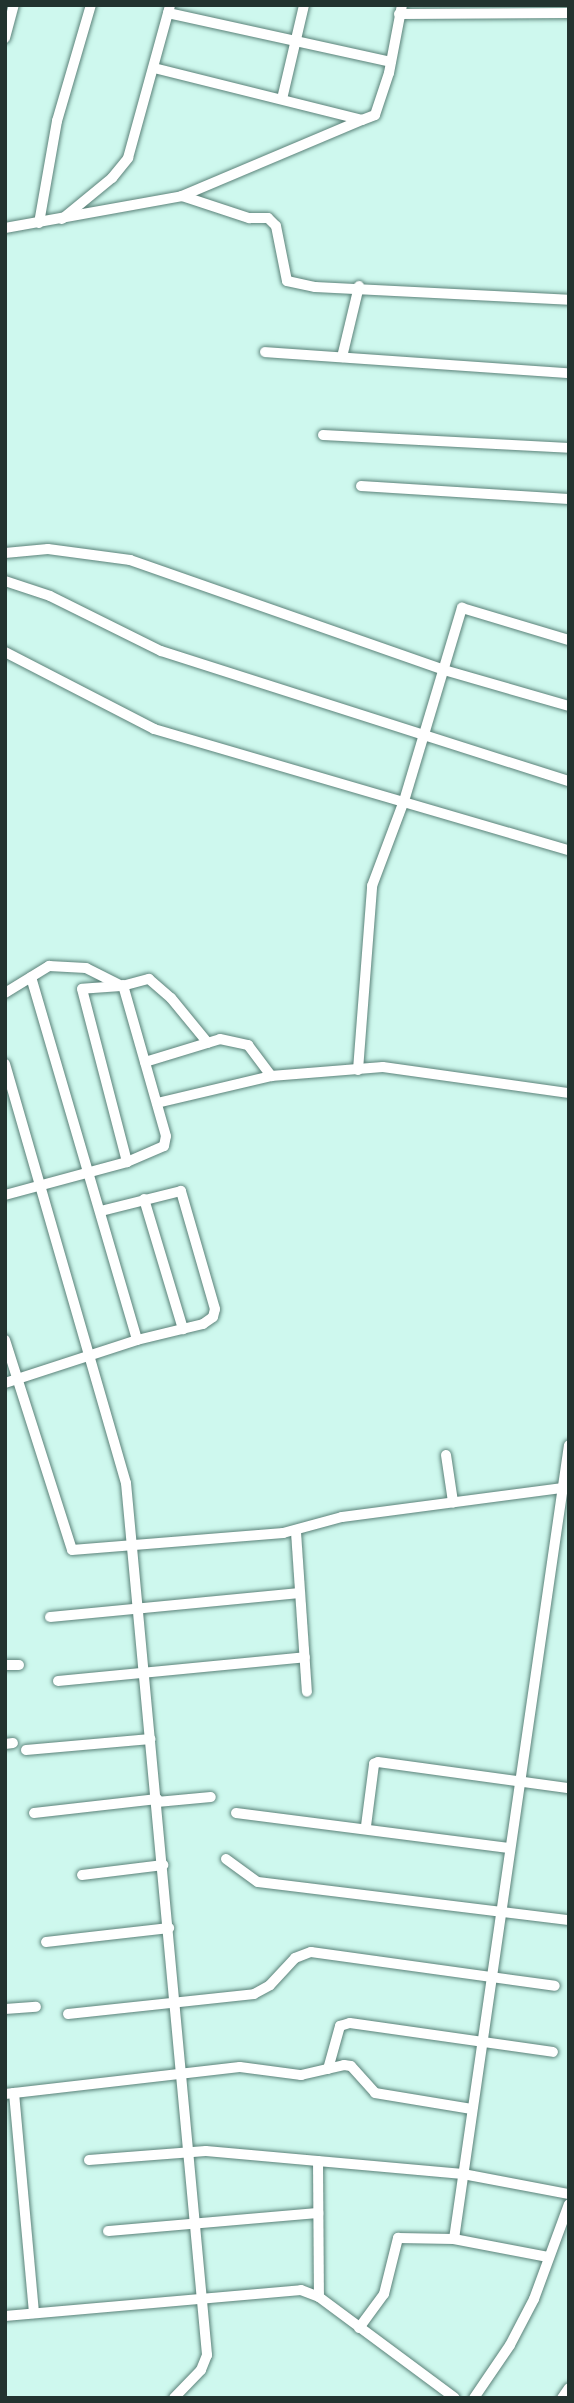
<!DOCTYPE html>
<html>
<head>
<meta charset="utf-8">
<style>
	body { margin:0 }
	#map { position:relative; width:574px; height:2403px; overflow:hidden; background:#cef8ee; font-family:Jost,sans-serif }
	div>[style] { position:absolute }
	[style*='--x'] { left:calc(var(--x)*1px); top:calc(var(--y)*1px); width:calc(var(--w)*1px); rotate:calc(var(--a)*1deg) }
	.roads { filter:drop-shadow(0 0 2px #5b8279) drop-shadow(0 0 2px #5b8279) }
	.street>* { height:10px; margin:-5px; padding:0 5px; transform-origin:5px; border-radius:5px; background:#fff }
	span { translate:-50% -50%; white-space:nowrap; text-align:center; line-height:1.15; -webkit-text-stroke:7px #cef8ee; paint-order:stroke }
	.frame { position:absolute; inset:0; border:7px solid #22332f; pointer-events:none }
</style>
</head>
<body>
<div id="map">
	<div class="roads">
		<div class="street">
			<i style="--x:168;--y:13;--w:228;--a:12.4"></i>
			<i style="--x:399;--y:14;--w:170;--a:-0.3"></i>
			<i style="--x:5;--y:38;--w:34;--a:-75"></i>
			<i style="--x:154;--y:68;--w:214;--a:14"></i>
			<i style="--x:362;--y:120;--w:14;--a:-21"></i>
			<i style="--x:375;--y:115;--w:44;--a:-71.6"></i>
			<i style="--x:389;--y:73;--w:69;--a:-79.2"></i>
			<i style="--x:282;--y:99;--w:97;--a:-76.8"></i>
			<i style="--x:182;--y:196;--w:71;--a:18.2"></i>
			<i style="--x:249;--y:218;--w:19;--a:0"></i>
			<i style="--x:268;--y:218;--w:11;--a:45"></i>
			<i style="--x:276;--y:226;--w:56;--a:78.7"></i>
			<i style="--x:287;--y:281;--w:29;--a:12"></i>
			<i style="--x:315;--y:287;--w:254;--a:2.9"></i>
			<i style="--x:62;--y:219;--w:65;--a:-39.4"></i>
			<i style="--x:112;--y:178;--w:26;--a:-51"></i>
			<i style="--x:128;--y:158;--w:159;--a:-74.6"></i>
			<i style="--x:39;--y:223;--w:104;--a:-80"></i>
			<i style="--x:57;--y:121;--w:121;--a:-73.7"></i>
			<i style="--x:5;--y:228;--w:180;--a:-10.2"></i>
			<i style="--x:182;--y:196;--w:195;--a:-22.9"></i>
			<i style="--x:265;--y:352;--w:305;--a:4"></i>
			<i style="--x:342;--y:357;--w:73;--a:-76.5"></i>
			<i style="--x:323;--y:435;--w:246;--a:3"></i>
			<i style="--x:361;--y:486;--w:208;--a:3.6"></i>
			<i style="--x:5;--y:553;--w:43;--a:-5.3"></i>
			<i style="--x:48;--y:549;--w:83;--a:7.6"></i>
			<i style="--x:130;--y:560;--w:333;--a:19.3"></i>
			<i style="--x:444;--y:670;--w:130;--a:16.1"></i>
			<i style="--x:5;--y:581;--w:47;--a:18.4"></i>
			<i style="--x:50;--y:596;--w:124;--a:26.4"></i>
			<i style="--x:161;--y:651;--w:428;--a:17.7"></i>
			<i style="--x:5;--y:652;--w:168;--a:27.3"></i>
			<i style="--x:154;--y:729;--w:432;--a:16.3"></i>
			<i style="--x:31;--y:977;--w:378;--a:73.7"></i>
			<i style="--x:121;--y:986;--w:39;--a:176"></i>
			<i style="--x:82;--y:989;--w:179;--a:75.4"></i>
			<i style="--x:5;--y:993;--w:52;--a:-31.5"></i>
			<i style="--x:49;--y:966;--w:37;--a:3"></i>
			<i style="--x:86;--y:968;--w:40;--a:26.6"></i>
			<i style="--x:122;--y:986;--w:28;--a:-15"></i>
			<i style="--x:149;--y:979;--w:29;--a:41"></i>
			<i style="--x:171;--y:998;--w:58;--a:50.6"></i>
			<i style="--x:145;--y:1062;--w:78;--a:-17"></i>
			<i style="--x:220;--y:1039;--w:29;--a:12"></i>
			<i style="--x:248;--y:1045;--w:39;--a:53"></i>
			<i style="--x:271;--y:1076;--w:112;--a:-4.6"></i>
			<i style="--x:383;--y:1067;--w:188;--a:8"></i>
			<i style="--x:5;--y:1064;--w:436;--a:73.9"></i>
			<i style="--x:126;--y:1483;--w:876;--a:84.69"></i>
			<i style="--x:207;--y:2355;--w:16;--a:112"></i>
			<i style="--x:201;--y:2370;--w:39;--a:134"></i>
			<i style="--x:358;--y:1070;--w:185;--a:-85.6"></i>
			<i style="--x:372;--y:886;--w:91;--a:-69.4"></i>
			<i style="--x:404;--y:801;--w:202;--a:-73.3"></i>
			<i style="--x:462;--y:608;--w:112;--a:16.7"></i>
			<i style="--x:157;--y:1103;--w:117;--a:-13.3"></i>
			<i style="--x:5;--y:1195;--w:126;--a:-15.1"></i>
			<i style="--x:127;--y:1162;--w:40;--a:-23.4"></i>
			<i style="--x:164;--y:1146;--w:10;--a:-79"></i>
			<i style="--x:166;--y:1136;--w:157;--a:-105.9"></i>
			<i style="--x:144;--y:1199;--w:136;--a:73.3"></i>
			<i style="--x:5;--y:1340;--w:220;--a:72.3"></i>
			<i style="--x:72;--y:1550;--w:212;--a:-4.6"></i>
			<i style="--x:283;--y:1533;--w:61;--a:-15.2"></i>
			<i style="--x:342;--y:1517;--w:221;--a:-7.5"></i>
			<i style="--x:5;--y:1383;--w:139;--a:-18"></i>
			<i style="--x:137;--y:1340;--w:68;--a:-13.6"></i>
			<i style="--x:203;--y:1324;--w:12;--a:-35"></i>
			<i style="--x:213;--y:1317;--w:8;--a:-76"></i>
			<i style="--x:215;--y:1309;--w:123;--a:-106.1"></i>
			<i style="--x:181;--y:1191;--w:82;--a:166"></i>
			<i style="--x:446;--y:1455;--w:48;--a:81.5"></i>
			<i style="--x:296;--y:1532;--w:160;--a:86.1"></i>
			<i style="--x:50;--y:1617;--w:251;--a:-5.5"></i>
			<i style="--x:5;--y:1665;--w:14;--a:0"></i>
			<i style="--x:58;--y:1681;--w:248;--a:-5.5"></i>
			<i style="--x:5;--y:1744;--w:8;--a:-7"></i>
			<i style="--x:26;--y:1750;--w:125;--a:-5"></i>
			<i style="--x:157;--y:1802;--w:54;--a:-5.3"></i>
			<i style="--x:34;--y:1813;--w:124;--a:-6.5"></i>
			<i style="--x:236;--y:1813;--w:275;--a:7.3"></i>
			<i style="--x:366;--y:1826;--w:63;--a:-82.6"></i>
			<i style="--x:374;--y:1764;--w:4;--a:-27"></i>
			<i style="--x:378;--y:1762;--w:193;--a:7.8"></i>
			<i style="--x:226;--y:1859;--w:39;--a:36"></i>
			<i style="--x:258;--y:1882;--w:313;--a:7"></i>
			<i style="--x:82;--y:1875;--w:82;--a:-7"></i>
			<i style="--x:46;--y:1942;--w:124;--a:-6.5"></i>
			<i style="--x:5;--y:2009;--w:31;--a:-4"></i>
			<i style="--x:68;--y:2014;--w:187;--a:-6.1"></i>
			<i style="--x:254;--y:1994;--w:18;--a:-29"></i>
			<i style="--x:270;--y:1985;--w:37;--a:-47"></i>
			<i style="--x:295;--y:1958;--w:17;--a:-21"></i>
			<i style="--x:311;--y:1952;--w:246;--a:7.9"></i>
			<i style="--x:328;--y:2069;--w:45;--a:-74.4"></i>
			<i style="--x:340;--y:2026;--w:10;--a:-17"></i>
			<i style="--x:350;--y:2023;--w:205;--a:8.1"></i>
			<i style="--x:14;--y:2093;--w:227;--a:-6.6"></i>
			<i style="--x:240;--y:2067;--w:62;--a:7.5"></i>
			<i style="--x:301;--y:2075;--w:44;--a:-13.1"></i>
			<i style="--x:344;--y:2065;--w:7;--a:8"></i>
			<i style="--x:351;--y:2066;--w:36;--a:48"></i>
			<i style="--x:375;--y:2093;--w:98;--a:9.4"></i>
			<i style="--x:5;--y:2094;--w:9;--a:-6"></i>
			<i style="--x:14;--y:2093;--w:221;--a:84.8"></i>
			<i style="--x:89;--y:2160;--w:117;--a:-4.4"></i>
			<i style="--x:206;--y:2151;--w:258;--a:5.1"></i>
			<i style="--x:463;--y:2174;--w:108;--a:10.7"></i>
			<i style="--x:318;--y:2161;--w:136;--a:89.6"></i>
			<i style="--x:108;--y:2231;--w:211;--a:-4.9"></i>
			<i style="--x:548;--y:2257;--w:96;--a:-169.2"></i>
			<i style="--x:454;--y:2239;--w:802;--a:-81.76"></i>
			<i style="--x:5;--y:2316;--w:297;--a:-5"></i>
			<i style="--x:301;--y:2290;--w:19;--a:21"></i>
			<i style="--x:319;--y:2297;--w:169;--a:36.6"></i>
			<i style="--x:359;--y:2328;--w:42;--a:-53.7"></i>
			<i style="--x:384;--y:2294;--w:58;--a:-76"></i>
			<i style="--x:398;--y:2238;--w:56;--a:1"></i>
			<i style="--x:474;--y:2398;--w:64;--a:-55.8"></i>
			<i style="--x:510;--y:2345;--w:52;--a:-62.4"></i>
			<i style="--x:534;--y:2299;--w:101;--a:-69.8"></i>
			<i style="--x:562;--y:2398;--w:12;--a:-55"></i>
		</div>
	</div>
	<div class="frame"></div>
</div>
</body>
</html>
